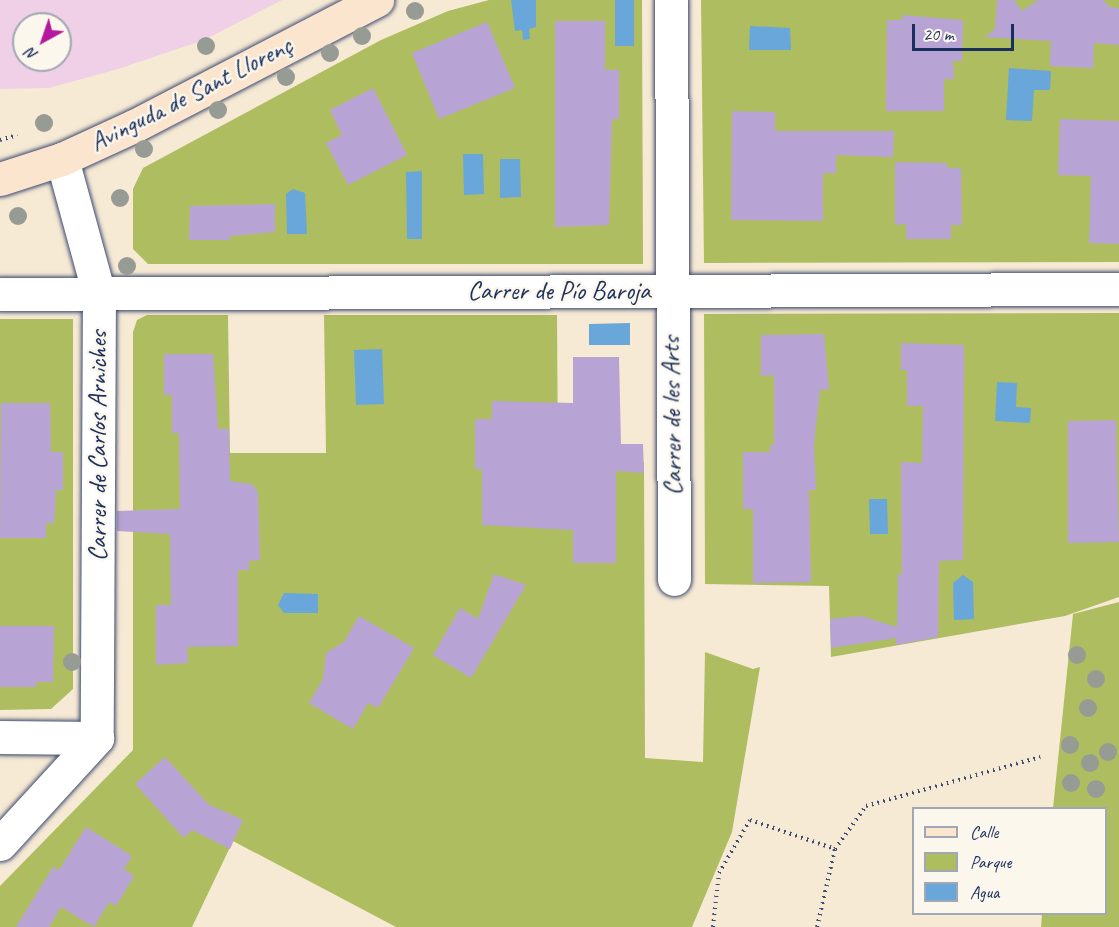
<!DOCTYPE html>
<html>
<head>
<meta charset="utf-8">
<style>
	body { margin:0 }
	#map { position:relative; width:1119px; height:927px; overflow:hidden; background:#f7ead5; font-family:Caveat,sans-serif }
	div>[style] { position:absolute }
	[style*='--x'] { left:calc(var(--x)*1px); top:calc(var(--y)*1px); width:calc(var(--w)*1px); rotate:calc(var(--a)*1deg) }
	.built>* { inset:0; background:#efd0e6 }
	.green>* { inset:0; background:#aebd60 }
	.water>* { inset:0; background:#69a6da }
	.building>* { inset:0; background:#b8a3d5 }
	.path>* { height:4px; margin-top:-2px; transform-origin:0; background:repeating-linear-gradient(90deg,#3c4b70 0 1.5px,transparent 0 6px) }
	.roads { filter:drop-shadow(0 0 2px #3c4b70) drop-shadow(0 0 2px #3c4b70) }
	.street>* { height:33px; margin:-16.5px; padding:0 16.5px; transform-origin:16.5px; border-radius:16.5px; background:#fff }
	.secondary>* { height:33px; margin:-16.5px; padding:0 16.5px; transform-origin:16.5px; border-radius:16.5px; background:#fce5cf }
	.trees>* { width:18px; height:18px; margin:-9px; border-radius:50%; background:#969b94 }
	span { translate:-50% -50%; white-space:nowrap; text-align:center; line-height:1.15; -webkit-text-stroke:4.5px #fbf7ec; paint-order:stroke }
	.street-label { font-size:26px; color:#1b2f5e }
	.legend { position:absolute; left:912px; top:807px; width:195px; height:108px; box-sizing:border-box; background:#fbf7ec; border:2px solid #a1a7b3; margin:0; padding:8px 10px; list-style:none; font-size:18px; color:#1b2f5e }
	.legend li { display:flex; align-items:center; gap:12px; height:30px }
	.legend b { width:30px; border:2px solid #a1a7b3 }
	.north { position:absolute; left:12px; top:12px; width:60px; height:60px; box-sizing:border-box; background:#fbf7ec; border:2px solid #a1a7b3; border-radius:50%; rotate:220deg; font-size:16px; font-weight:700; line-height:24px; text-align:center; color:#1b2f5e }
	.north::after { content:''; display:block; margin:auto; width:21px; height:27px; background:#b5179e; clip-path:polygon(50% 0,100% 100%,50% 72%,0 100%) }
	.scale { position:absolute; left:912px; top:24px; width:102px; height:27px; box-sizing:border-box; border:3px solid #1b2f5e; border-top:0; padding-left:8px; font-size:18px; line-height:21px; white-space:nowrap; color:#1b2f5e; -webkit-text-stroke:4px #fbf7ec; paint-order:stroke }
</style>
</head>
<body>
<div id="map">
	<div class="built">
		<i style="clip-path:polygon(evenodd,0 0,282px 0,204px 40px,118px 69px,49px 88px,0 89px,0 0,24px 24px,60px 24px,60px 60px,24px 60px,24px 24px)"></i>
	</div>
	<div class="green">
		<i style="clip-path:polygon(489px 0,642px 0,643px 264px,148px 264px,133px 249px,133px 189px,143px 168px,381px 40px,448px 11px)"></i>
		<i style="clip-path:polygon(701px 0,1119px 0,1119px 262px,704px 263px)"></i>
		<i style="clip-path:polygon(1119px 313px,1119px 597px,1065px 616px,831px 657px,829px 586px,705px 584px,704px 314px)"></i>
		<i style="clip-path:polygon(147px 315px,228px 315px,230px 453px,326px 453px,324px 315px,557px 315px,558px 463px,644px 462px,645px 758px,703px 762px,705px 652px,753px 669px,760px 667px,732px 832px,692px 927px,396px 927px,233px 841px,192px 927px,0 927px,0 886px,133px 750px,133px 332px,137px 320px)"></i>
		<i style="clip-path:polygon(0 319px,73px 319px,73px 689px,51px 709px,0 710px)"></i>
		<i style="clip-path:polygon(1119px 602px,1119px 927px,1041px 927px,1042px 914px,1106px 914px,1106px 808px,1053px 808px,1073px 614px)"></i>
	</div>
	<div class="water">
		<i style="clip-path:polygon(511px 0,536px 0,536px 27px,529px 29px,530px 39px,523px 40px,522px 30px,515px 31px)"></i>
		<i style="clip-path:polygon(615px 0,634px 0,634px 46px,615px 46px)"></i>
		<i style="clip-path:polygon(750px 26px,790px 28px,791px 50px,749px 50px)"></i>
		<i style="clip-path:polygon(1009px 68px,1051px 71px,1050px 90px,1034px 90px,1032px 121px,1006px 120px)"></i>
		<i style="clip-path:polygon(463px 154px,483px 154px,484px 194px,464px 195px)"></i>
		<i style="clip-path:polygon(500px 159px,520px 159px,521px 197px,500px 198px)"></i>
		<i style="clip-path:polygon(422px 171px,422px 239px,407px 239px,406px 172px)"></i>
		<i style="clip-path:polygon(293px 189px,305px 193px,307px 234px,287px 234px,286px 194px)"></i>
		<i style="clip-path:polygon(630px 323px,630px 345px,589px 345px,589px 324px)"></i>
		<i style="clip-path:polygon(382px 349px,384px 404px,356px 405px,354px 350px)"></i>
		<i style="clip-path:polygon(997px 382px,1017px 383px,1016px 407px,1031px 408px,1030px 423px,995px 421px)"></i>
		<i style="clip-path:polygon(869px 499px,887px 499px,888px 534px,870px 534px)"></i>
		<i style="clip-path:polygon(963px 575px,973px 582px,974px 619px,954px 620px,953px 583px)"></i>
		<i style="clip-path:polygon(284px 593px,318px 594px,318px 613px,284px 613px,278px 605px)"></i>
	</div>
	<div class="building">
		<i style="clip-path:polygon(997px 0,1014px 0,1022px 11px,1038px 0,1103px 0,1110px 7px,1119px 8px,1119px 45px,1094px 43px,1093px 68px,1050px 66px,1051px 41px,985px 37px,995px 29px)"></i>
		<i style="clip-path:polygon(902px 15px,963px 20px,962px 61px,953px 61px,954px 79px,944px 79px,944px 111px,886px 111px,887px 20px,902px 20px)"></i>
		<i style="clip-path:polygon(555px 21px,605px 21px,605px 70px,619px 70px,619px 119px,612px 119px,609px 225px,555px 227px)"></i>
		<i style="clip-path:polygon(487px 22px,515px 88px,439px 119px,412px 53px)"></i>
		<i style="clip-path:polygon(373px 88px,407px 155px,348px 185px,326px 143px,342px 135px,330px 110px)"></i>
		<i style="clip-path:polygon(732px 111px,775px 112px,775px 131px,894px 131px,893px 157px,836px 155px,836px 173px,823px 173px,823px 221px,731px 220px)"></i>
		<i style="clip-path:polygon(1060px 119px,1119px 121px,1119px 244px,1089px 243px,1091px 176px,1058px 175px)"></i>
		<i style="clip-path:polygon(895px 162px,947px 163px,947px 168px,961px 168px,962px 225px,951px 225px,951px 239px,906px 239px,906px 224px,895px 225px)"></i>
		<i style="clip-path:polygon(275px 204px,275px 232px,230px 236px,230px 240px,189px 240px,190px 206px)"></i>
		<i style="clip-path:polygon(824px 334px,829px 390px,820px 389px,814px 444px,816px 490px,809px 490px,811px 582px,753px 583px,753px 509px,743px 509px,743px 452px,770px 452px,770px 445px,774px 445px,774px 375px,761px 376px,761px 335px)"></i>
		<i style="clip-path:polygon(901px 343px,964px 345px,963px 560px,939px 561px,938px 637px,896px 645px,896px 638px,831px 648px,830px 619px,861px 616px,897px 627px,898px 572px,902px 576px,901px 462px,922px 463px,923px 406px,907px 406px,907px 370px,901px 370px)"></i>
		<i style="clip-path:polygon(164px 354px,213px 354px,218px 429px,229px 429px,230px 481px,252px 484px,258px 492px,260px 560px,249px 561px,249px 570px,238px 570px,238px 646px,187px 647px,188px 663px,156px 665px,156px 605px,171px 605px,170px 534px,117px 531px,117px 511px,180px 509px,179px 433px,172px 433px,172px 395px,164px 395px)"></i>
		<i style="clip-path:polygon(573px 357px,619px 357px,621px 444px,643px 444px,644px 473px,616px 471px,616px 563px,573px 563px,573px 530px,482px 525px,482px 469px,475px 469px,475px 419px,492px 419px,492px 401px,573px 403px)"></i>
		<i style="clip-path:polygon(1px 403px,50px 403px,51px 452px,63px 452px,63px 490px,56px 490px,54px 523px,46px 523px,46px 538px,0 538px)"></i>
		<i style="clip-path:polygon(1116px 420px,1119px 542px,1068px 543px,1068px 421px)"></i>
		<i style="clip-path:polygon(494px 574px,526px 585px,471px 678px,433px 655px,460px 608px,478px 619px)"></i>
		<i style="clip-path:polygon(359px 616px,414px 648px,378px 708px,368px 703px,353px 729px,309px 703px,323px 679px,326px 653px,344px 642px)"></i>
		<i style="clip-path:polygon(0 626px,54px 626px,53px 682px,36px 682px,36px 687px,0 687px)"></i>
		<i style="clip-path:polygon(165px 757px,208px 804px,243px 820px,230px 849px,192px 830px,184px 838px,135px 784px)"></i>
		<i style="clip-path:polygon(86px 827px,132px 856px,124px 869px,134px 876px,116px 906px,109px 902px,94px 927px,61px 907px,49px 927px,16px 927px,53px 867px,59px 870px)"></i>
	</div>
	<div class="path">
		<i style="--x:0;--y:140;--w:18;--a:-16"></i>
		<i style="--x:713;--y:927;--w:54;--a:-83.7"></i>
		<i style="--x:719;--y:873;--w:61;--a:-59.7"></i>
		<i style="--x:750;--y:820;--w:90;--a:18.8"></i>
		<i style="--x:835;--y:849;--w:53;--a:-54.2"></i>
		<i style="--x:866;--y:806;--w:181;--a:-15.7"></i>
		<i style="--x:817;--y:927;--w:80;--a:-77"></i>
	</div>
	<div class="roads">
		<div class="street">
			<i style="--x:671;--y:0;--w:579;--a:89.7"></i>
			<i style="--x:62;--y:159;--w:140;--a:74.7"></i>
			<i style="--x:99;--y:294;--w:444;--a:90.3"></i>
			<i style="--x:0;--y:294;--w:1119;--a:-0.26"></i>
			<i style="--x:0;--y:737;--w:97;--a:0.6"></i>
			<i style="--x:0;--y:844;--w:144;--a:-47.5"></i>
		</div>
		<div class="secondary">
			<i style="--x:0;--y:179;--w:65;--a:-17.9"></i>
			<i style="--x:62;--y:159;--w:79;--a:-24.6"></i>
			<i style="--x:134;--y:126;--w:274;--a:-27.4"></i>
		</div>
	</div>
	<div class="trees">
		<i style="left:415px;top:11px"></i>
		<i style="left:362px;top:36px"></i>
		<i style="left:206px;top:46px"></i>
		<i style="left:330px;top:53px"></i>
		<i style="left:286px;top:77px"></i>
		<i style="left:218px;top:110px"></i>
		<i style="left:44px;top:123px"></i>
		<i style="left:144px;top:149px"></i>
		<i style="left:120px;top:198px"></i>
		<i style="left:18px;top:216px"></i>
		<i style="left:127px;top:266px"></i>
		<i style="left:1077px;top:655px"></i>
		<i style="left:72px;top:662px"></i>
		<i style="left:1096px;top:679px"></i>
		<i style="left:1088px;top:708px"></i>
		<i style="left:1070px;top:745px"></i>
		<i style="left:1108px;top:752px"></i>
		<i style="left:1090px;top:763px"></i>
		<i style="left:1071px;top:783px"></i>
		<i style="left:1096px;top:789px"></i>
	</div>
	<div class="street-label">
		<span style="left:191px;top:94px;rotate:-27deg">Avinguda de Sant Llorenç</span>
		<span style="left:559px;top:291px">Carrer de Pío Baroja</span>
		<span style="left:672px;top:416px;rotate:-91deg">Carrer de les Arts</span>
		<span style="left:98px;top:446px;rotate:-90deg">Carrer de Carlos Arniches</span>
	</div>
	<ul class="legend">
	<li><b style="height:8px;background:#fce5cf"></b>Calle</li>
	<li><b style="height:16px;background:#aebd60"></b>Parque</li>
	<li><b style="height:16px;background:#69a6da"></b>Agua</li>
	</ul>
	<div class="north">N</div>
	<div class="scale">20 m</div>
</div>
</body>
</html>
